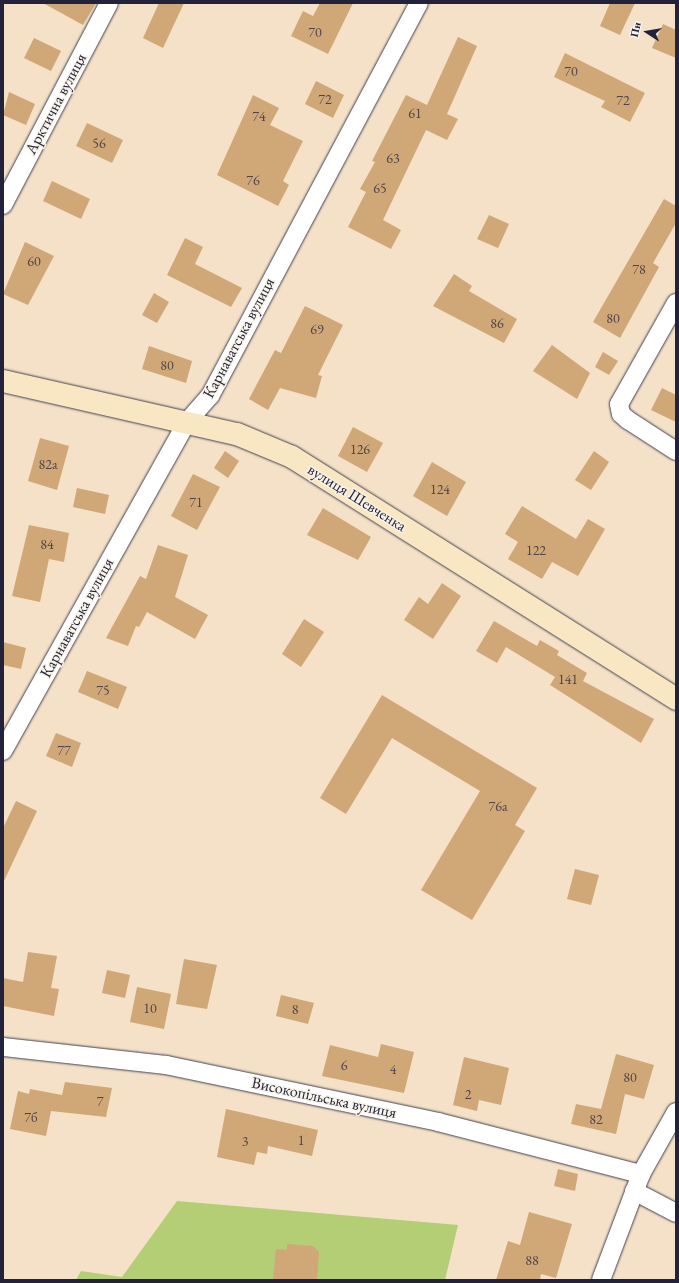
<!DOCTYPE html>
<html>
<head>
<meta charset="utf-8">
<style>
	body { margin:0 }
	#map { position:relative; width:679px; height:1283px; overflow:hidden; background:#f4e1c7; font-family:"EB Garamond",serif }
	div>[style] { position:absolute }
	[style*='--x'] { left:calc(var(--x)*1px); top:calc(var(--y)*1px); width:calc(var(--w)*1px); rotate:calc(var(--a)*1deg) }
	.green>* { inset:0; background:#b3ce74 }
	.building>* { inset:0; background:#d0a777 }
	.roads { filter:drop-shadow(0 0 1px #423f50) drop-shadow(0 0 1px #423f50) }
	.street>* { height:18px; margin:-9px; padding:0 9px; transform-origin:9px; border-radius:9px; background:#fff }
	.secondary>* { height:22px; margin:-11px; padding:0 11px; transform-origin:11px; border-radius:11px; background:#f9e7c3 }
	span { translate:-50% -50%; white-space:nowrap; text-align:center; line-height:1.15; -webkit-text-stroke:3px #f7f3e8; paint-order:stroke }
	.number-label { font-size:14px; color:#4e434a }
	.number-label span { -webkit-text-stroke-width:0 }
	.street-label { font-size:16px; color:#22223b }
	.frame { position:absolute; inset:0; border:4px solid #22223b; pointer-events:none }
	.north { position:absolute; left:627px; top:12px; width:40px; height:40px; -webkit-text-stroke:3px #f7f3e8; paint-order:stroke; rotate:282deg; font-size:11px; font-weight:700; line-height:16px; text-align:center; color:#22223b }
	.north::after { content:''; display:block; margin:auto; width:14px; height:18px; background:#22223b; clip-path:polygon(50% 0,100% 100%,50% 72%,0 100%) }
</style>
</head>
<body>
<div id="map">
	<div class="green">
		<i style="clip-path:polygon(177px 1201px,458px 1225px,445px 1280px,76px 1280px,81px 1271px,122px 1277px)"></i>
	</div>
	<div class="building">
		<i style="clip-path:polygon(43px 3px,96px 3px,83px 25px)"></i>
		<i style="clip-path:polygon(159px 3px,184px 3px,163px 48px,143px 38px)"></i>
		<i style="clip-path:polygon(320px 3px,353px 3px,328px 54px,291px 36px,303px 11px,313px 16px)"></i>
		<i style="clip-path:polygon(610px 3px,635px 3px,620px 35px,600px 26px)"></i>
		<i style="clip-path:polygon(663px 24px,676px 30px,676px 58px,652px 48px)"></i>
		<i style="clip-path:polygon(458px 37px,477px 46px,447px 114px,458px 119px,447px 140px,426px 130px,383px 220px,401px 230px,391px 249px,348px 227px,366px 192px,360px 189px,375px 162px,372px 161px,406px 95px,427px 105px)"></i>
		<i style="clip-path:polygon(34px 38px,61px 51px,51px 71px,24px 58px)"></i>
		<i style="clip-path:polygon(565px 53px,645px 93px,630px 122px,601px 107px,605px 101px,554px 77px)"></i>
		<i style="clip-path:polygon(316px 81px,344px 95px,333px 118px,305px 104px)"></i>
		<i style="clip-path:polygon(9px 92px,35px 104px,26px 125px,3px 115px)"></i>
		<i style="clip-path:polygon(253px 95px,279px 108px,270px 125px,303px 141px,283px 181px,289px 185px,278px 206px,217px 175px)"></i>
		<i style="clip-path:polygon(87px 123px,123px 140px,112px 163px,76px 146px)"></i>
		<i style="clip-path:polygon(52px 181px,90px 199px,81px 219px,43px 201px)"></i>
		<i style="clip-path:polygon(664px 199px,676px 206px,676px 223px,653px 263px,659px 267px,620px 338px,593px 322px)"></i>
		<i style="clip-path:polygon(489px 215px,509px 224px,498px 248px,477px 239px)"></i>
		<i style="clip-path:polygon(185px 238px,203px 247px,195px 264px,242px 288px,231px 307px,167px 275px)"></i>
		<i style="clip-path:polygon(25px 242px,54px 256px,28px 305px,3px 294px)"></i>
		<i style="clip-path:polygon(454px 274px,472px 286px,469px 291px,517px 319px,504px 343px,433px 306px)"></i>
		<i style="clip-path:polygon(154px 293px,169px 302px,157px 323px,142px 315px)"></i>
		<i style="clip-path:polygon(305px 306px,343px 325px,318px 375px,322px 376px,316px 398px,280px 388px,268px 410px,249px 399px,275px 350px,281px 353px)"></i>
		<i style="clip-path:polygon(552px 345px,590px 373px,577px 399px,533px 371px)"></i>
		<i style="clip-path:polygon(149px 346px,192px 361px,186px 383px,142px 369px)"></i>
		<i style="clip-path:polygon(603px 352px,618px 361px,609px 375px,595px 367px)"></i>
		<i style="clip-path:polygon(662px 388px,676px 395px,676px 422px,651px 410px)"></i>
		<i style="clip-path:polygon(353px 427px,383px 443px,367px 472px,338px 456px)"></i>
		<i style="clip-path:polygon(40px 438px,69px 446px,57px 490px,28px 481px)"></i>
		<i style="clip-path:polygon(225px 451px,239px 461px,228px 478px,214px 468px)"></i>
		<i style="clip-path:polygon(594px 451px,609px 462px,591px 490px,575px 480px)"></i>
		<i style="clip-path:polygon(432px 462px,466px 482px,447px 516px,413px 496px)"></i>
		<i style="clip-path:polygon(193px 474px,220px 487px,197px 530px,171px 516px)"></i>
		<i style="clip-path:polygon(77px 488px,109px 495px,105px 514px,73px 507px)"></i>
		<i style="clip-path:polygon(522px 506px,576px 539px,588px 519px,605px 529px,578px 576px,552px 562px,542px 579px,508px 559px,518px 542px,505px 534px)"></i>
		<i style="clip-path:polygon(323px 508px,371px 537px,358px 560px,307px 535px)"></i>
		<i style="clip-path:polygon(29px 525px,69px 533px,64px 562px,49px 559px,40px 602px,12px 596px)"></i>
		<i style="clip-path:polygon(158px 545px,188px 555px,175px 597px,208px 615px,195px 639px,147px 612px,139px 627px,136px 626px,128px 646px,106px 638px,140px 576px,146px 579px)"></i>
		<i style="clip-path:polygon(442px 583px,461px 596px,433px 639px,404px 620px,419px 597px,428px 604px)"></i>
		<i style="clip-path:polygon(304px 619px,324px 632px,301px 667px,282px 654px)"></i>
		<i style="clip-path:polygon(494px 621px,537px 646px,540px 640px,559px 651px,557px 655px,587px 673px,583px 681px,654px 719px,641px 743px,550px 685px,555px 677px,506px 647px,497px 663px,476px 651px)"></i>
		<i style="clip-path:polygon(3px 642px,26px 648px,21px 669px,3px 665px)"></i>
		<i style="clip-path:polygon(87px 671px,127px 687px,118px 709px,78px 692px)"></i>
		<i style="clip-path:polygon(382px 695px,537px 788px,515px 825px,525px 831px,472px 920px,421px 890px,480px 791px,392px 738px,346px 814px,320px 798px)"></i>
		<i style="clip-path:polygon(56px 733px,81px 743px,72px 767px,46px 756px)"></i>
		<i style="clip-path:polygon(16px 801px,37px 811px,3px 883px,3px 828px)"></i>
		<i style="clip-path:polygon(575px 869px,599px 875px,591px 905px,567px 899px)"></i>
		<i style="clip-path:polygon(28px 952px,57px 956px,51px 988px,59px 989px,54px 1016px,3px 1006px,3px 978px,23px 982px)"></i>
		<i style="clip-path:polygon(184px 959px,217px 965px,207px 1009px,176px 1004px)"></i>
		<i style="clip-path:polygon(107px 970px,130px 975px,125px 998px,102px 993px)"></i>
		<i style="clip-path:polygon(137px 987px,171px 994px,164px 1029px,130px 1022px)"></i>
		<i style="clip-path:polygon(281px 995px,314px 1003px,308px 1024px,276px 1016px)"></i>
		<i style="clip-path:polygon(381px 1044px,414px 1052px,404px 1093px,322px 1076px,330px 1045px,378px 1057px)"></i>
		<i style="clip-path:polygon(616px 1054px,654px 1065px,644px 1099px,625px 1094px,616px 1134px,571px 1124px,576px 1104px,601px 1109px)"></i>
		<i style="clip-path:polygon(464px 1057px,509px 1068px,501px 1105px,479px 1100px,477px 1111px,453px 1105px)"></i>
		<i style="clip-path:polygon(65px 1082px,112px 1088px,106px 1117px,51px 1111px,46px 1136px,10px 1129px,18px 1091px,29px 1094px,30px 1089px,62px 1095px)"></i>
		<i style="clip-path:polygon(226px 1109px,318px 1130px,312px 1156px,268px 1146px,267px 1154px,257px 1152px,254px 1165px,217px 1157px)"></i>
		<i style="clip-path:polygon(558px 1169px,578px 1174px,575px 1191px,554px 1186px)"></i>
		<i style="clip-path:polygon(529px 1212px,572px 1224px,556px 1278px,541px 1274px,540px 1280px,496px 1280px,508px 1241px,520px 1245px)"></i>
		<i style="clip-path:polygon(287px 1244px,313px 1246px,319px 1252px,317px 1280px,273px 1280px,276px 1249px,287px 1250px)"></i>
	</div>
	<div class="roads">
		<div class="street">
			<i style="--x:3;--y:205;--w:228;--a:-62.3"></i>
			<i style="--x:676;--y:303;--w:116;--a:119.4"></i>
			<i style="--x:619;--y:404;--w:10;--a:79"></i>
			<i style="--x:621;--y:414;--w:9;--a:41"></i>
			<i style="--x:628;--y:420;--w:57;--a:32.9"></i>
			<i style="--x:3;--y:751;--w:377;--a:-60.8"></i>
			<i style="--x:187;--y:422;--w:35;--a:-49"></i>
			<i style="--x:210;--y:396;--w:445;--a:-62"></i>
			<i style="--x:3;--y:1047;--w:164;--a:6.3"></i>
			<i style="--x:166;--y:1065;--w:278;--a:11.8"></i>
			<i style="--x:438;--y:1122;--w:210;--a:14.4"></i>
			<i style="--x:634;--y:1191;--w:47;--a:27.6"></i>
			<i style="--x:601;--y:1280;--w:113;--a:-69.3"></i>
			<i style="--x:641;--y:1174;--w:71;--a:-60.6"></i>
		</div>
		<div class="secondary">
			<i style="--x:3;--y:381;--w:240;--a:12.8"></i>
			<i style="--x:237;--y:434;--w:60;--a:22.7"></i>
			<i style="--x:292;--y:457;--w:454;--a:32.2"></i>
		</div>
	</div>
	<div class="number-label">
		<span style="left:315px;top:32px">70</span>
		<span style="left:571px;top:71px">70</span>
		<span style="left:325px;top:99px">72</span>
		<span style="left:623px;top:100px">72</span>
		<span style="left:415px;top:113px">61</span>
		<span style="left:259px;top:116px">74</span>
		<span style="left:99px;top:143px">56</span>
		<span style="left:393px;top:158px">63</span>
		<span style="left:253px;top:180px">76</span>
		<span style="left:380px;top:188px">65</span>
		<span style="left:34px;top:261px">60</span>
		<span style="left:639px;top:269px">78</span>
		<span style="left:613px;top:318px">80</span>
		<span style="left:497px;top:323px">86</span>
		<span style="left:317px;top:329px">69</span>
		<span style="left:167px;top:365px">80</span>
		<span style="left:360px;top:449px">126</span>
		<span style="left:48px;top:464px">82а</span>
		<span style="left:440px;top:489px">124</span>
		<span style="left:196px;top:502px">71</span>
		<span style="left:47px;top:544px">84</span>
		<span style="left:536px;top:550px">122</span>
		<span style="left:568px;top:679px">141</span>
		<span style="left:103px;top:690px">75</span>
		<span style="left:64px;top:750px">77</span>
		<span style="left:498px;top:806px">76а</span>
		<span style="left:150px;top:1008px">10</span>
		<span style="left:295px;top:1009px">8</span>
		<span style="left:344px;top:1065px">6</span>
		<span style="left:393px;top:1069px">4</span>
		<span style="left:630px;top:1077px">80</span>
		<span style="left:468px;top:1094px">2</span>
		<span style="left:100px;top:1101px">7</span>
		<span style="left:31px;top:1117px">7б</span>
		<span style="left:596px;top:1119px">82</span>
		<span style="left:301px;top:1140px">1</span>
		<span style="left:245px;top:1141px">3</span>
		<span style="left:532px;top:1260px">88</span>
	</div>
	<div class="street-label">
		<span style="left:56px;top:104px;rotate:-62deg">Арктична вулиця</span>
		<span style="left:239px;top:338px;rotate:-62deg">Карнаватська вулиця</span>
		<span style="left:357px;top:498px;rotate:32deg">вулиця Шевченка</span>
		<span style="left:77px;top:618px;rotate:-61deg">Карнаватська вулиця</span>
		<span style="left:324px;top:1098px;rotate:12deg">Високопільська вулиця</span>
	</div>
	<div class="frame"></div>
	<div class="north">Пн</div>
</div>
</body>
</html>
